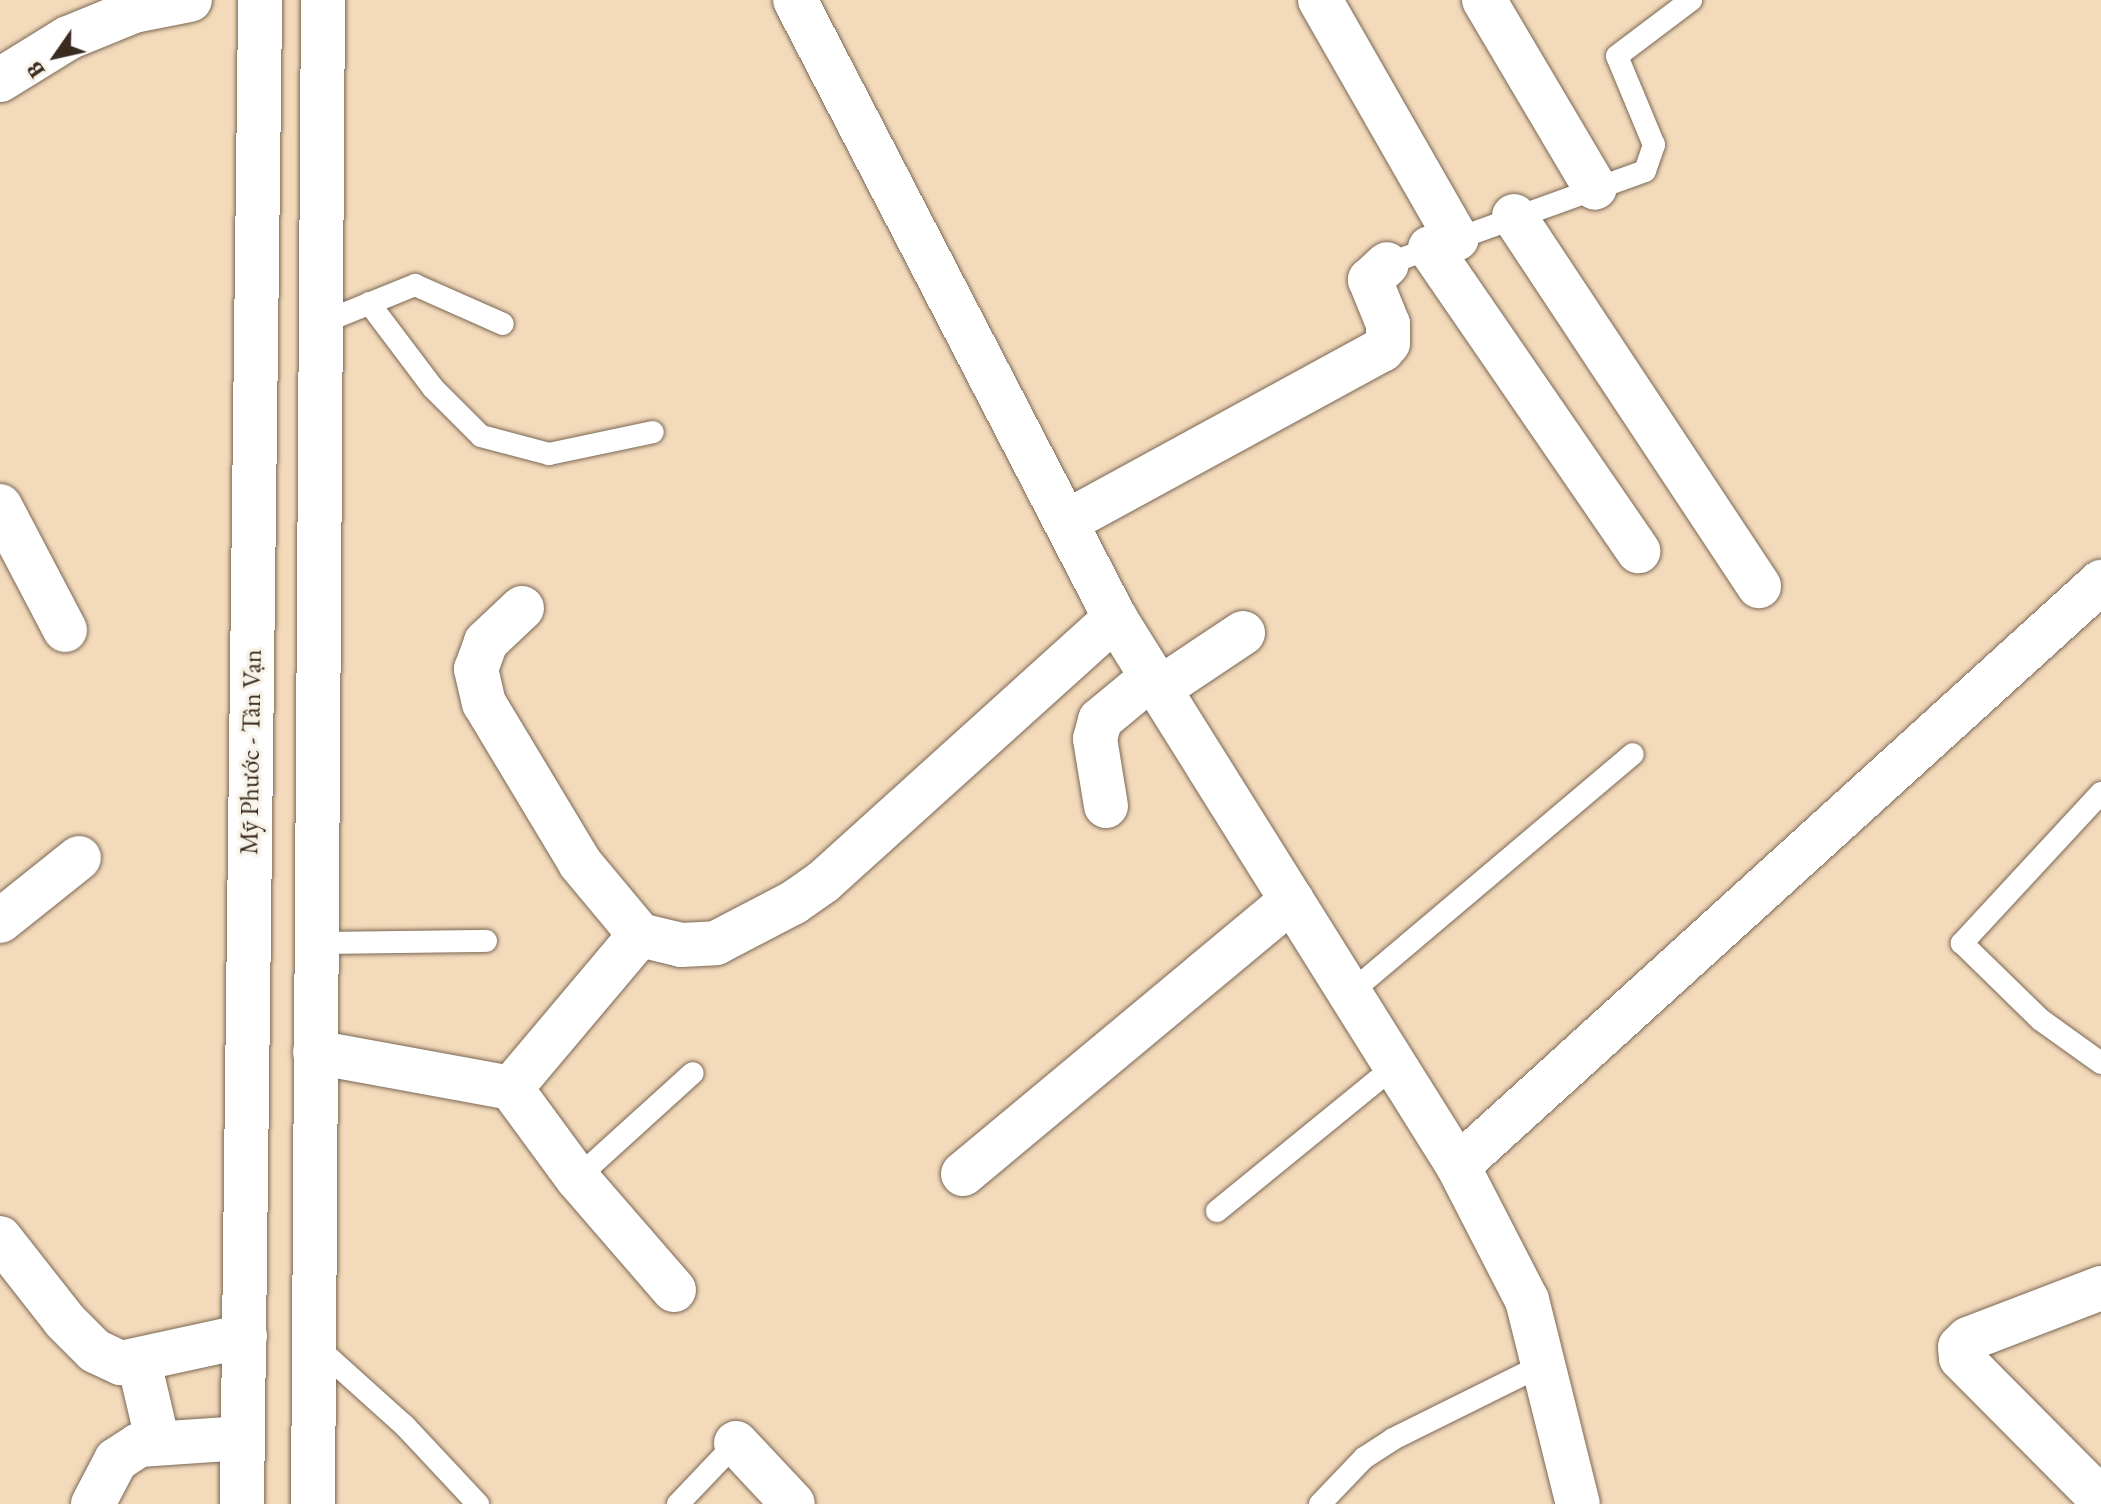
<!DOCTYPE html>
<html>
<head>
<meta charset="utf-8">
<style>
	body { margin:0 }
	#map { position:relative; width:2101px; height:1504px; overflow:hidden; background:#f3dabb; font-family:"EB Garamond",serif }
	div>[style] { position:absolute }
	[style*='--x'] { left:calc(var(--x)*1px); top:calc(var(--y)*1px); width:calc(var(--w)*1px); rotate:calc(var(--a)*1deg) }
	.roads { filter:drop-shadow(0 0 2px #7b6855) drop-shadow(0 0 2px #7b6855) }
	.lane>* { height:22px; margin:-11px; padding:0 11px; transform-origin:11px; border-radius:11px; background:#fff }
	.street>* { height:44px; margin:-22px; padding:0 22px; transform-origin:22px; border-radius:22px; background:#fff }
	.primary>* { height:44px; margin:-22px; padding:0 22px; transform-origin:22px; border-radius:22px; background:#fff }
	span { translate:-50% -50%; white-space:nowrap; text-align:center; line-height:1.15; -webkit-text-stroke:7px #f7f3e8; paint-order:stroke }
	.street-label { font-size:26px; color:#3b2a1e }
	.north { position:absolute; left:16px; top:16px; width:80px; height:80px; -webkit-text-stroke:6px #f7f3e8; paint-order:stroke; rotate:236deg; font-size:22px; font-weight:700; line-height:32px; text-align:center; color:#3b2a1e }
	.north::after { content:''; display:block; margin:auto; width:28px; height:36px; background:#3b2a1e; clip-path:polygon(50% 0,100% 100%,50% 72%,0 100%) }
</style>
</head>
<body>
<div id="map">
	<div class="roads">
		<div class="lane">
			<i style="--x:1387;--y:264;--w:274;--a:-19.8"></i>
			<i style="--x:1645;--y:171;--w:28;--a:-71"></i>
			<i style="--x:1654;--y:145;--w:96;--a:-112.6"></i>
			<i style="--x:1617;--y:56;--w:93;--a:-37.1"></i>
			<i style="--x:369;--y:303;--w:106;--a:53"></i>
			<i style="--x:433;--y:388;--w:68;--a:45"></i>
			<i style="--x:481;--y:436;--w:70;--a:14.8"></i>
			<i style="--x:549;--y:454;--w:106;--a:-11.9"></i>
			<i style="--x:319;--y:324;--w:104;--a:-22.1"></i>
			<i style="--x:415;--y:285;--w:96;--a:23.9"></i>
			<i style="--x:2101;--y:793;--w:205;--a:132.8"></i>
			<i style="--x:1962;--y:943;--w:110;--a:44.3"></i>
			<i style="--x:2041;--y:1020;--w:74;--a:35.6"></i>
			<i style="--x:314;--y:943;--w:172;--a:-0.7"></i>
			<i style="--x:1350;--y:993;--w:370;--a:-40.2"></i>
			<i style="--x:577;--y:1178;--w:156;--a:-42.2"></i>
			<i style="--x:1217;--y:1211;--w:230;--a:-39.2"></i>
			<i style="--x:316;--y:1346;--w:120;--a:42"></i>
			<i style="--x:405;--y:1426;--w:107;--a:46.9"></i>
			<i style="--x:678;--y:1504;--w:84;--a:-46.4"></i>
			<i style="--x:1320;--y:1504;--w:64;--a:-46.3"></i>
			<i style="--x:1364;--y:1458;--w:35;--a:-33"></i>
			<i style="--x:1393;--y:1439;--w:171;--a:-26.4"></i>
		</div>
		<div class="street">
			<i style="--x:795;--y:0;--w:696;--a:62.62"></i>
			<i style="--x:1115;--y:618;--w:646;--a:57.96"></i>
			<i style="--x:1458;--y:1166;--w:151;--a:62.8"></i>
			<i style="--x:1527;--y:1300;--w:210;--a:76"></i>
			<i style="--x:1320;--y:0;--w:275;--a:60.2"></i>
			<i style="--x:1484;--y:0;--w:218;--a:59.4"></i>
			<i style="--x:0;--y:80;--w:80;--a:-31.7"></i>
			<i style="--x:68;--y:38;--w:71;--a:-22.2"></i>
			<i style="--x:134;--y:11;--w:57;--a:-11.1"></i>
			<i style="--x:1514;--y:216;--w:444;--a:56.5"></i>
			<i style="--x:1430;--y:248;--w:368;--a:55.5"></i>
			<i style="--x:0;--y:506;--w:140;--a:62.3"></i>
			<i style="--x:1066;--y:522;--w:360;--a:-28.6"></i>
			<i style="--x:1382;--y:350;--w:9;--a:-49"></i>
			<i style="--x:1388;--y:343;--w:19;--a:-90"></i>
			<i style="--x:1388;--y:324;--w:48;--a:-112.2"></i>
			<i style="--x:1370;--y:280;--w:23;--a:-43"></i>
			<i style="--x:522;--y:608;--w:50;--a:136.6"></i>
			<i style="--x:486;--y:642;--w:29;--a:110"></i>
			<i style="--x:476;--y:669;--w:35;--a:77"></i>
			<i style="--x:484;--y:703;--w:187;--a:59"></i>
			<i style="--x:580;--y:863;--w:94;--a:50.2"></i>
			<i style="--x:1159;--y:689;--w:101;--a:-33.7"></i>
			<i style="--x:1106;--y:806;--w:68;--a:-99.3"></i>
			<i style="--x:1095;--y:739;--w:20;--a:-75"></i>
			<i style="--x:1100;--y:720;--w:67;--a:-39.6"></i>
			<i style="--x:0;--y:921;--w:101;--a:-38.6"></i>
			<i style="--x:315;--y:1052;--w:199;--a:10.4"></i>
			<i style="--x:1458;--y:1166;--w:869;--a:-42.25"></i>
			<i style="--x:963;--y:1174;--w:428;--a:-39.8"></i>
			<i style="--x:0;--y:1238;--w:105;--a:51.9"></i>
			<i style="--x:65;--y:1321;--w:42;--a:45"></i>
			<i style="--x:95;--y:1351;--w:29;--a:25"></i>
			<i style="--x:121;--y:1363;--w:127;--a:-12.3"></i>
			<i style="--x:2101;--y:1288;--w:142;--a:159"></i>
			<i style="--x:1968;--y:1339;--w:11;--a:135"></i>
			<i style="--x:1960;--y:1347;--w:11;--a:85"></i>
			<i style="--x:1961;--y:1358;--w:199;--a:45.2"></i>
			<i style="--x:674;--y:1290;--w:148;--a:-130.9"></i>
			<i style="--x:577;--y:1178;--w:112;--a:-126.3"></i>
			<i style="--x:511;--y:1088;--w:200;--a:-49.9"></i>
			<i style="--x:640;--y:935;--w:42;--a:13.7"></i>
			<i style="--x:681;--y:945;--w:35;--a:-3"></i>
			<i style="--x:716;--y:943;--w:87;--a:-27.5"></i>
			<i style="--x:793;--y:903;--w:37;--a:-35"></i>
			<i style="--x:823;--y:882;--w:394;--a:-42.1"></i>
			<i style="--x:139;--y:1362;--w:83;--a:76.8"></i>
			<i style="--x:736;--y:1443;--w:83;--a:46.9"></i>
			<i style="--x:93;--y:1504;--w:50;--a:-62.4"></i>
			<i style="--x:116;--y:1460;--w:27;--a:-33"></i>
			<i style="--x:139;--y:1445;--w:104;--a:-3.9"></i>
		</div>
		<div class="primary">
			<i style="--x:242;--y:1504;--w:1504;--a:-89.31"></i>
			<i style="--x:313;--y:1504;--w:1504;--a:-89.62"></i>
		</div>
	</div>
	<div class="street-label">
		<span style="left:251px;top:752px;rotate:-89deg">Mỹ Phước - Tân Vạn</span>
	</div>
	<div class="north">B</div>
</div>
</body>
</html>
